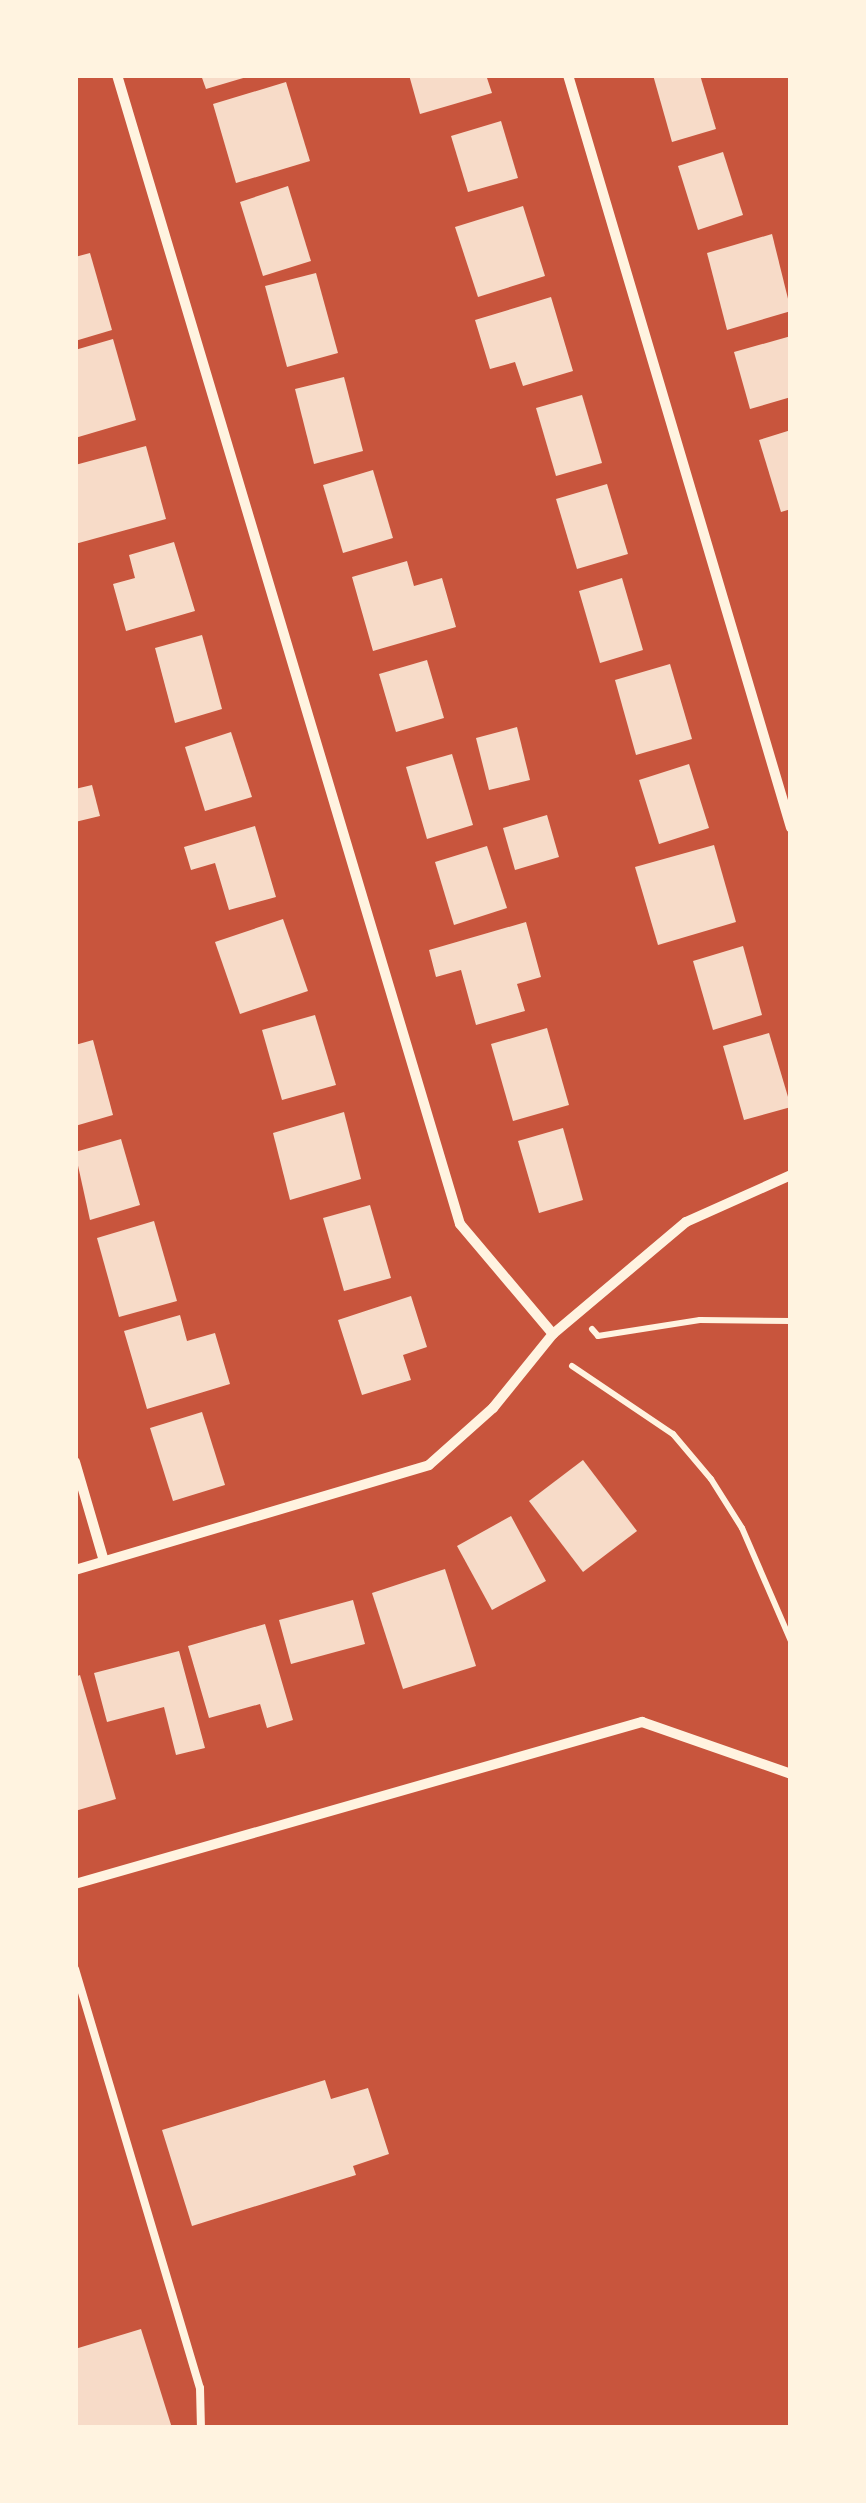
<!DOCTYPE html>
<html>
<head>
<meta charset="utf-8">
<style>
	body { margin:0 }
	#map { position:relative; width:866px; height:2503px; overflow:hidden; background:#c8553d; font-family:"Roboto Serif",serif }
	div>[style] { position:absolute }
	[style*='--x'] { left:calc(var(--x)*1px); top:calc(var(--y)*1px); width:calc(var(--w)*1px); rotate:calc(var(--a)*1deg) }
	.building>* { inset:0; background:#f7dbc8 }
	.path>* { height:6px; margin:-3px; padding:0 3px; transform-origin:3px; border-radius:3px; background:#fff3e0 }
	.service>* { height:8px; margin:-4px; padding:0 4px; transform-origin:4px; border-radius:4px; background:#fff3e0 }
	.minor>* { height:10px; margin:-5px; padding:0 5px; transform-origin:5px; border-radius:5px; background:#fff3e0 }
	span { translate:-50% -50%; white-space:nowrap; text-align:center; line-height:1.15; -webkit-text-stroke:10px #fff3e0; paint-order:stroke }
	.frame { position:absolute; inset:0; border:78px solid #fff3e0; pointer-events:none }
</style>
</head>
<body>
<div id="map">
	<div class="building">
		<i style="clip-path:polygon(201px 75px,250px 75px,250px 76px,206px 89px)"></i>
		<i style="clip-path:polygon(409px 75px,486px 75px,492px 93px,420px 114px)"></i>
		<i style="clip-path:polygon(653px 75px,700px 75px,716px 129px,672px 142px)"></i>
		<i style="clip-path:polygon(286px 82px,310px 161px,236px 183px,213px 104px)"></i>
		<i style="clip-path:polygon(501px 121px,518px 178px,468px 192px,451px 136px)"></i>
		<i style="clip-path:polygon(723px 152px,743px 215px,698px 230px,678px 166px)"></i>
		<i style="clip-path:polygon(288px 186px,311px 261px,263px 276px,240px 202px)"></i>
		<i style="clip-path:polygon(523px 206px,545px 276px,478px 297px,455px 227px)"></i>
		<i style="clip-path:polygon(772px 234px,791px 311px,727px 330px,707px 253px)"></i>
		<i style="clip-path:polygon(90px 253px,112px 330px,75px 341px,75px 257px)"></i>
		<i style="clip-path:polygon(316px 273px,338px 353px,287px 367px,265px 286px)"></i>
		<i style="clip-path:polygon(551px 297px,573px 371px,523px 386px,515px 362px,490px 369px,475px 320px)"></i>
		<i style="clip-path:polygon(791px 336px,791px 397px,750px 409px,734px 352px)"></i>
		<i style="clip-path:polygon(113px 339px,136px 420px,75px 438px,75px 350px)"></i>
		<i style="clip-path:polygon(344px 377px,363px 451px,314px 464px,295px 389px)"></i>
		<i style="clip-path:polygon(582px 395px,602px 463px,556px 476px,536px 408px)"></i>
		<i style="clip-path:polygon(791px 430px,791px 509px,781px 512px,759px 440px)"></i>
		<i style="clip-path:polygon(146px 446px,166px 519px,75px 544px,75px 465px)"></i>
		<i style="clip-path:polygon(373px 470px,393px 538px,343px 553px,323px 485px)"></i>
		<i style="clip-path:polygon(607px 484px,628px 554px,577px 569px,556px 499px)"></i>
		<i style="clip-path:polygon(174px 542px,195px 611px,126px 631px,113px 584px,135px 578px,129px 555px)"></i>
		<i style="clip-path:polygon(407px 561px,414px 586px,442px 578px,456px 627px,373px 651px,352px 577px)"></i>
		<i style="clip-path:polygon(622px 578px,643px 650px,600px 663px,579px 591px)"></i>
		<i style="clip-path:polygon(202px 635px,222px 709px,175px 723px,155px 648px)"></i>
		<i style="clip-path:polygon(427px 660px,444px 718px,396px 732px,379px 674px)"></i>
		<i style="clip-path:polygon(670px 664px,692px 739px,636px 755px,615px 680px)"></i>
		<i style="clip-path:polygon(517px 727px,530px 780px,489px 790px,476px 738px)"></i>
		<i style="clip-path:polygon(231px 732px,252px 797px,205px 811px,185px 747px)"></i>
		<i style="clip-path:polygon(452px 754px,473px 825px,427px 839px,406px 767px)"></i>
		<i style="clip-path:polygon(689px 764px,709px 828px,659px 844px,639px 780px)"></i>
		<i style="clip-path:polygon(92px 785px,100px 816px,75px 822px,75px 789px)"></i>
		<i style="clip-path:polygon(547px 815px,559px 857px,515px 870px,503px 828px)"></i>
		<i style="clip-path:polygon(255px 826px,276px 897px,229px 910px,215px 863px,191px 870px,184px 847px)"></i>
		<i style="clip-path:polygon(714px 845px,736px 922px,658px 945px,635px 867px)"></i>
		<i style="clip-path:polygon(487px 846px,507px 908px,454px 925px,435px 862px)"></i>
		<i style="clip-path:polygon(283px 919px,308px 991px,240px 1014px,215px 942px)"></i>
		<i style="clip-path:polygon(526px 922px,541px 977px,517px 984px,525px 1011px,476px 1025px,461px 970px,436px 977px,429px 950px)"></i>
		<i style="clip-path:polygon(743px 946px,762px 1015px,713px 1030px,693px 961px)"></i>
		<i style="clip-path:polygon(315px 1015px,336px 1085px,282px 1100px,262px 1030px)"></i>
		<i style="clip-path:polygon(547px 1028px,569px 1105px,513px 1121px,491px 1044px)"></i>
		<i style="clip-path:polygon(769px 1033px,791px 1107px,744px 1120px,723px 1046px)"></i>
		<i style="clip-path:polygon(93px 1040px,113px 1115px,75px 1126px,75px 1045px)"></i>
		<i style="clip-path:polygon(344px 1112px,361px 1179px,290px 1200px,273px 1133px)"></i>
		<i style="clip-path:polygon(563px 1128px,583px 1200px,539px 1213px,518px 1141px)"></i>
		<i style="clip-path:polygon(121px 1139px,140px 1205px,90px 1220px,75px 1152px)"></i>
		<i style="clip-path:polygon(370px 1205px,391px 1278px,344px 1291px,323px 1218px)"></i>
		<i style="clip-path:polygon(154px 1221px,177px 1301px,119px 1317px,97px 1238px)"></i>
		<i style="clip-path:polygon(411px 1296px,427px 1347px,403px 1355px,411px 1380px,362px 1395px,338px 1320px)"></i>
		<i style="clip-path:polygon(180px 1315px,187px 1341px,215px 1333px,230px 1384px,147px 1409px,124px 1331px)"></i>
		<i style="clip-path:polygon(202px 1412px,225px 1485px,173px 1501px,150px 1428px)"></i>
		<i style="clip-path:polygon(583px 1460px,637px 1531px,583px 1572px,529px 1501px)"></i>
		<i style="clip-path:polygon(511px 1516px,546px 1581px,492px 1610px,457px 1546px)"></i>
		<i style="clip-path:polygon(445px 1569px,476px 1666px,403px 1689px,372px 1593px)"></i>
		<i style="clip-path:polygon(353px 1600px,365px 1644px,291px 1664px,279px 1620px)"></i>
		<i style="clip-path:polygon(265px 1624px,293px 1720px,267px 1728px,260px 1704px,209px 1718px,188px 1646px)"></i>
		<i style="clip-path:polygon(179px 1651px,205px 1748px,176px 1755px,164px 1707px,107px 1722px,94px 1673px)"></i>
		<i style="clip-path:polygon(80px 1675px,116px 1799px,75px 1811px,75px 1677px)"></i>
		<i style="clip-path:polygon(325px 2080px,331px 2099px,368px 2088px,389px 2154px,353px 2166px,356px 2175px,192px 2226px,162px 2130px)"></i>
		<i style="clip-path:polygon(141px 2329px,172px 2428px,75px 2428px,75px 2349px)"></i>
	</div>
	<div class="path">
		<i style="--x:592;--y:1329;--w:9;--a:49"></i>
		<i style="--x:598;--y:1336;--w:103;--a:-8.9"></i>
		<i style="--x:700;--y:1320;--w:91;--a:0.6"></i>
		<i style="--x:572;--y:1366;--w:122;--a:34"></i>
		<i style="--x:673;--y:1434;--w:59;--a:49.8"></i>
		<i style="--x:711;--y:1479;--w:58;--a:57.7"></i>
		<i style="--x:742;--y:1528;--w:123;--a:66.6"></i>
	</div>
	<div class="service">
		<i style="--x:75;--y:1969;--w:437;--a:73.4"></i>
		<i style="--x:200;--y:2388;--w:40;--a:88.6"></i>
	</div>
	<div class="minor">
		<i style="--x:117;--y:75;--w:1199;--a:73.38"></i>
		<i style="--x:460;--y:1224;--w:144;--a:49.8"></i>
		<i style="--x:568;--y:75;--w:785;--a:73.5"></i>
		<i style="--x:75;--y:1462;--w:103;--a:73.7"></i>
		<i style="--x:75;--y:1570;--w:369;--a:-16.5"></i>
		<i style="--x:429;--y:1465;--w:86;--a:-41.7"></i>
		<i style="--x:493;--y:1408;--w:95;--a:-51"></i>
		<i style="--x:553;--y:1334;--w:174;--a:-40.1"></i>
		<i style="--x:686;--y:1222;--w:115;--a:-24.1"></i>
		<i style="--x:75;--y:1884;--w:590;--a:-15.95"></i>
		<i style="--x:642;--y:1722;--w:158;--a:19.2"></i>
	</div>
	<div class="frame"></div>
</div>
</body>
</html>
